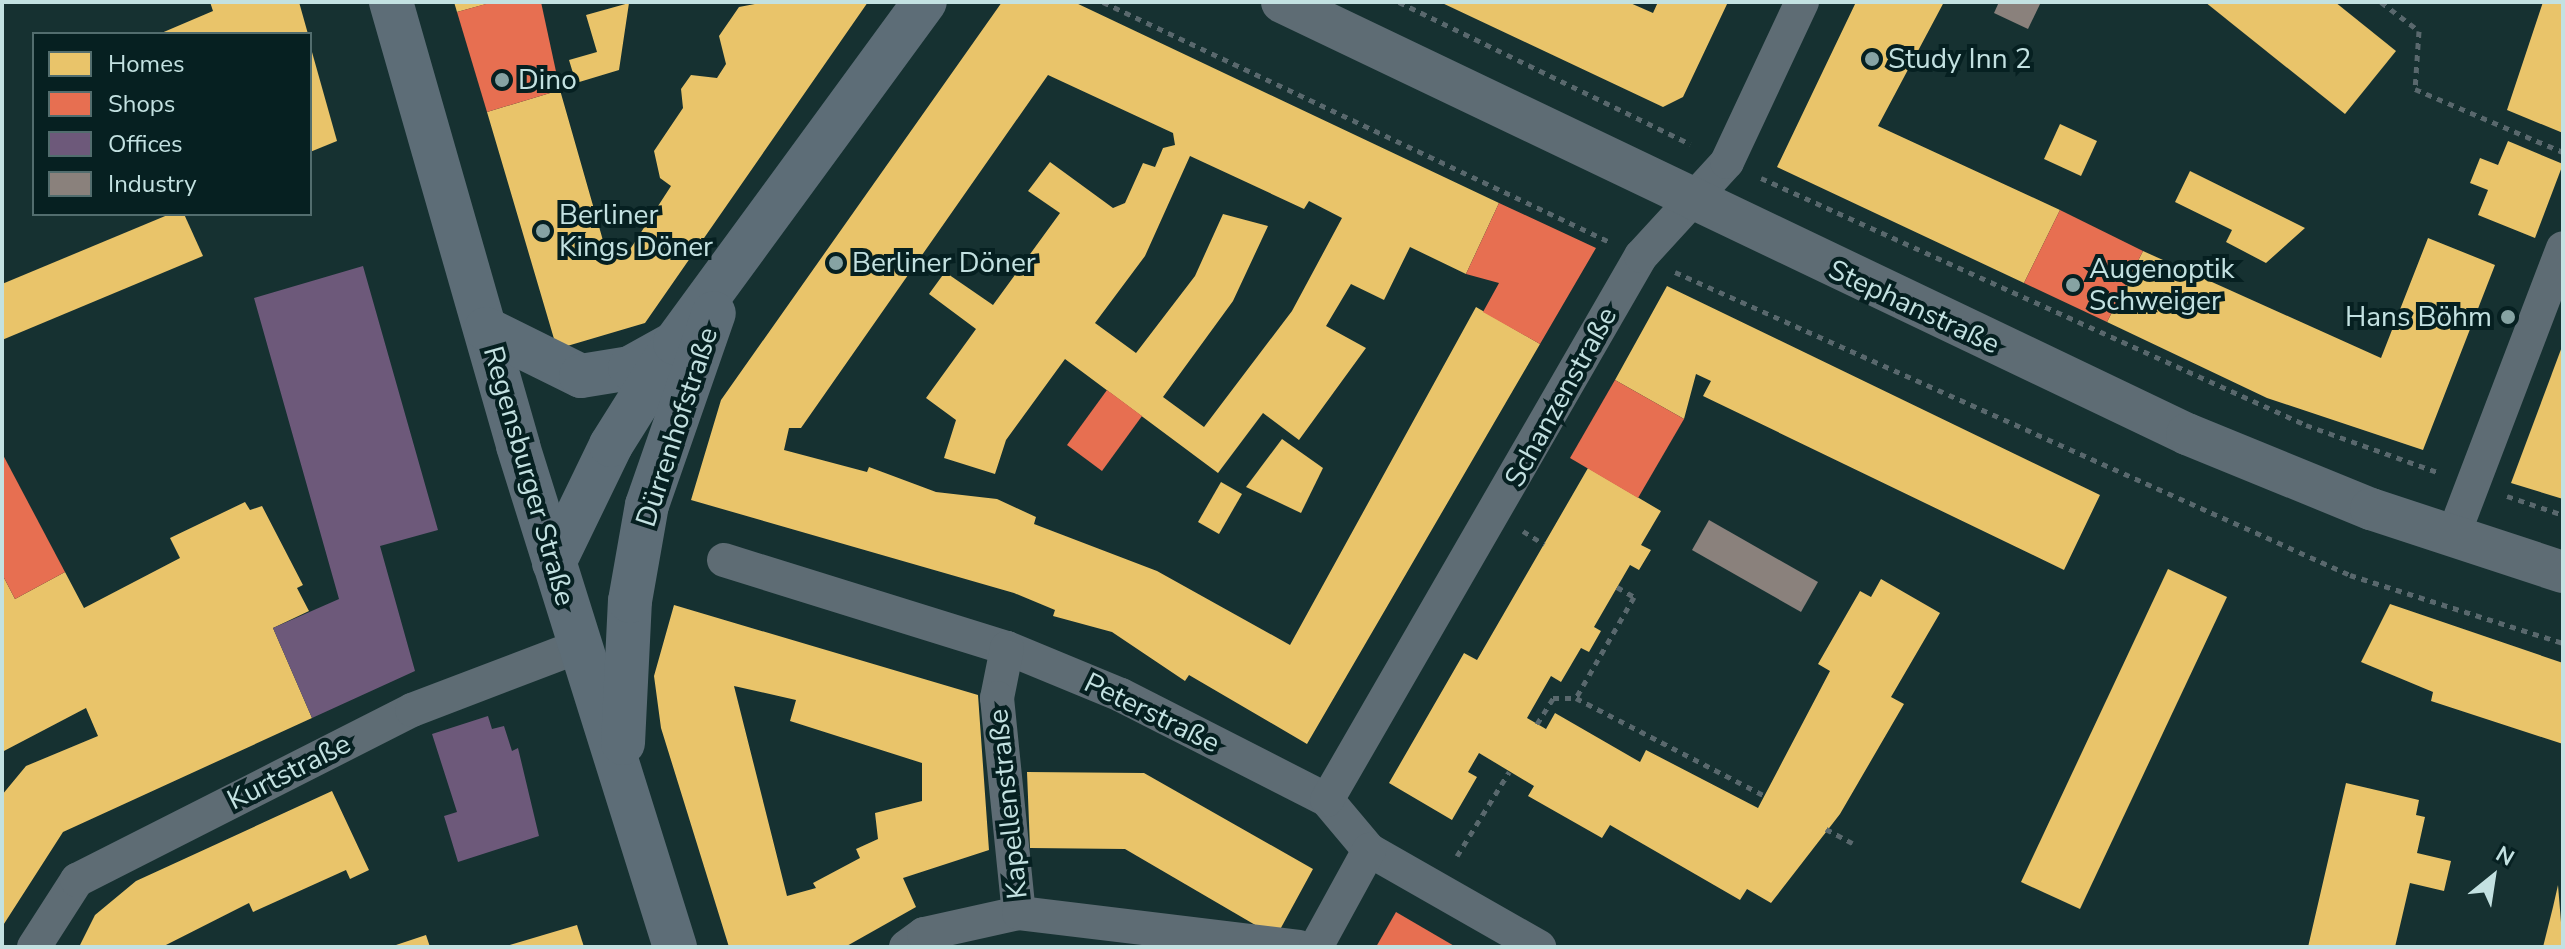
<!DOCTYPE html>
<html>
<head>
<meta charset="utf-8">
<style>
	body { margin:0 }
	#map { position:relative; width:2565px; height:949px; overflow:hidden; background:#163131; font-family:"Nunito Sans",sans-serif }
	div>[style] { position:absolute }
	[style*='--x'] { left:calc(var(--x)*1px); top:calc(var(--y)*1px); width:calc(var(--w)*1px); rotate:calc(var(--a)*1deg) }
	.homes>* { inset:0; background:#e9c46a }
	.shops>* { inset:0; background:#e76f51 }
	.offices>* { inset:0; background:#6d597a }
	.industry>* { inset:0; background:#8a817c }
	.path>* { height:5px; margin-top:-2.5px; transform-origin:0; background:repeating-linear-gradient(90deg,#59686d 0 6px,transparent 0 12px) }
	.minor>* { height:34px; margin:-17px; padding:0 17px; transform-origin:17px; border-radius:17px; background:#5e6c74 }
	.tertiary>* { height:42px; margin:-21px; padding:0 21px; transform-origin:21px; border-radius:21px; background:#5e6c74 }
	.secondary>* { height:44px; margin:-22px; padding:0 22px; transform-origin:22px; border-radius:22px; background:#5d6d77 }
	.dots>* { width:22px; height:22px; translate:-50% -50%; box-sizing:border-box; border:4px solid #062021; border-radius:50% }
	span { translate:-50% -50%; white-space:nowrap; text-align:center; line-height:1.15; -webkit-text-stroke:8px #062021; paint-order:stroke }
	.poi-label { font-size:28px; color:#c3e1e1 }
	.left { translate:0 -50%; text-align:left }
	.right { translate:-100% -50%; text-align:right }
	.street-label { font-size:28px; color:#c3e1e1 }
	.frame { position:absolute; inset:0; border:4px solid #c3e1e1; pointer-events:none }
	.legend { position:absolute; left:32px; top:32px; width:280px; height:184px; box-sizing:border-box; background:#062021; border:2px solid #526d6e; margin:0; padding:10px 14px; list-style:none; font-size:24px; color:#c3e1e1 }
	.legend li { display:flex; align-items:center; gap:16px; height:40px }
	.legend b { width:40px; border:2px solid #526d6e }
	.north { position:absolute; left:2453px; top:837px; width:80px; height:80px; -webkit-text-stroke:6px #062021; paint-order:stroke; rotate:30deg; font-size:22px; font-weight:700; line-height:32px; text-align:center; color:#c3e1e1 }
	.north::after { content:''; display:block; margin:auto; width:28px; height:36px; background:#c3e1e1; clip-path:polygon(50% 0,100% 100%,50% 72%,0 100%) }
</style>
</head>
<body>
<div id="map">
	<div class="homes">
		<i style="clip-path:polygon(210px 2px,299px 2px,308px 34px,159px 34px,213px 11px)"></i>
		<i style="clip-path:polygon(454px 2px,490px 2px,490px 3px,457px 12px)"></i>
		<i style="clip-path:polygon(765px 2px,868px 2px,645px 323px,557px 349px,487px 112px,560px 90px,608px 258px,627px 254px,671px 186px,660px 178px,654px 151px,683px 108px,681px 89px,691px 75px,717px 78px,726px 64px,719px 36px,739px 7px)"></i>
		<i style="clip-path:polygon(evenodd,1002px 2px,1074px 2px,1499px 203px,1466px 274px,1410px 247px,1384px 300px,1351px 284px,1326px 326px,1366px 348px,1299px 440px,1263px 413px,1218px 473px,1065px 359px,1006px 440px,995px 474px,944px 458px,956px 420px,926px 398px,976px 329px,929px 294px,945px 272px,993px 305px,1060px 213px,1028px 191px,1050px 162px,1113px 208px,1125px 203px,1143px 163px,1155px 167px,1163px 148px,1175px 145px,1173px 133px,1048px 75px,801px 428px,789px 428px,784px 450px,867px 472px,869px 467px,936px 492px,997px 499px,1036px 517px,1034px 524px,1157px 571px,1290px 645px,1476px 307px,1540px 344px,1307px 744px,1189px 675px,1185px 681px,1112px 632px,1053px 616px,1055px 610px,1014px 593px,691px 500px,721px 400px,1002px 2px,1190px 156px,1304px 209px,1309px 201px,1342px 218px,1292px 311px,1204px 427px,1163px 397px,1233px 301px,1268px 226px,1223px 214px,1195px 276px,1136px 353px,1095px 323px,1145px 256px,1190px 156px)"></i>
		<i style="clip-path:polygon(1440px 2px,1628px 2px,1653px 13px,1658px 2px,1728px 2px,1683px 97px,1663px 107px)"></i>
		<i style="clip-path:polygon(1856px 2px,1944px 2px,1878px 126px,2060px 210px,2024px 283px,1777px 167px)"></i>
		<i style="clip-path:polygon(2205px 2px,2335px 2px,2396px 51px,2345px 114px)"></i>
		<i style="clip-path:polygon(2543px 2px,2563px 2px,2563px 133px,2507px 110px)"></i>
		<i style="clip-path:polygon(629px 3px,619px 70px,576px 83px,569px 60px,597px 52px,586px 15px)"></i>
		<i style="clip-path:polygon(310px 45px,337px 141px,310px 152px)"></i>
		<i style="clip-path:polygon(2060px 124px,2097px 141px,2081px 176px,2044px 159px)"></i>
		<i style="clip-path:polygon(2508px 141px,2563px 164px,2535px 238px,2478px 215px,2488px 190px,2470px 183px,2480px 158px,2498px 165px)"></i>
		<i style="clip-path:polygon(2190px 171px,2305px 228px,2266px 263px,2226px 242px,2232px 230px,2175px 202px)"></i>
		<i style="clip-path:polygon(170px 214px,184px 214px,203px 256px,2px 340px,2px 284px)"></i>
		<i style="clip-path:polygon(2428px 238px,2495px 265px,2423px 450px,2267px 398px,2107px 322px,2143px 251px,2381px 358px)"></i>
		<i style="clip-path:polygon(1667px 286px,2100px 495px,2064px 570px,1703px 396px,1711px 381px,1696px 374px,1684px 419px,1615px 380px)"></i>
		<i style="clip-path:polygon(2563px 344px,2563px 499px,2511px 483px)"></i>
		<i style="clip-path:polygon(1282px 439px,1323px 468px,1301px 513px,1246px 487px)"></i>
		<i style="clip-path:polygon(1588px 468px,1661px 511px,1641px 545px,1651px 550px,1639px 570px,1630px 565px,1594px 627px,1601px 631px,1589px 652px,1581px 648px,1561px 682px,1551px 676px,1527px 718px,1546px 729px,1555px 713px,1640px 762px,1646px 750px,1758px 808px,1830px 671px,1818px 664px,1860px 591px,1871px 597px,1881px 579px,1940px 613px,1891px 697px,1904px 704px,1840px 814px,1771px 903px,1747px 889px,1740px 900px,1610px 825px,1602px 838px,1528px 796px,1534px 786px,1479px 753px,1468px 772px,1477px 777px,1452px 820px,1389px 783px,1464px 653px,1477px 660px)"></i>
		<i style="clip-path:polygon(1221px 482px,1242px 494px,1219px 534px,1198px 522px)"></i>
		<i style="clip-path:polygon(245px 502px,250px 510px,262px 506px,303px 585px,297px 588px,309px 611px,273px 628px,312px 718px,63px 832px,2px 927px,2px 795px,26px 766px,98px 736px,86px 708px,2px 752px,2px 574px,15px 599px,65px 572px,84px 608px,180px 558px,170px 538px)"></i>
		<i style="clip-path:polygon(2168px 569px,2227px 597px,2080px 909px,2021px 882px)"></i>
		<i style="clip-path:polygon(2390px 604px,2563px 663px,2563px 744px,2431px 701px,2433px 692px,2361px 662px)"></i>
		<i style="clip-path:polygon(evenodd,674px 605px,978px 695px,989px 850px,903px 878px,916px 907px,845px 947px,729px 947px,661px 728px,654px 676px,674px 605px,734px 686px,796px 700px,790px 721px,922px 763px,922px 801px,875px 813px,878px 839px,856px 849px,860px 858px,813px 883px,816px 888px,787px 896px,734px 686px)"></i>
		<i style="clip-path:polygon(1027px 772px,1144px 773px,1313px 869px,1276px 937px,1125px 849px,1030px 848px)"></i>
		<i style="clip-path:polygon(2346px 783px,2419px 800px,2416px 815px,2425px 817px,2417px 853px,2451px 861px,2444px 891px,2410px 883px,2395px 947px,2308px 947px)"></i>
		<i style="clip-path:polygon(332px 791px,369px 870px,350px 879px,346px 870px,253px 912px,249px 903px,162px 947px,79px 947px,95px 915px,136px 881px)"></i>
		<i style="clip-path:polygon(2558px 885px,2563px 947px,2543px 947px,2553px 907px)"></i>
		<i style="clip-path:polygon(577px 925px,584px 947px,506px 947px,506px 946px)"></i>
		<i style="clip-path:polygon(426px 935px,430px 947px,393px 947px,393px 946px)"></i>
	</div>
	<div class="shops">
		<i style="clip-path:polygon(493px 2px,541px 2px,560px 90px,487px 112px,457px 12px)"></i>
		<i style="clip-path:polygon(1499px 203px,1596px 248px,1540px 344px,1483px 312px,1499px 283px,1466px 274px)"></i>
		<i style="clip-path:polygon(2060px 210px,2143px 251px,2107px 322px,2024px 283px)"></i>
		<i style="clip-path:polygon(1615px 380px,1684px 419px,1638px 498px,1570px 458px)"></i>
		<i style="clip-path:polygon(1107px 390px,1142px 416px,1102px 471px,1067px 445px)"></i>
		<i style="clip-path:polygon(2px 453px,65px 572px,15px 599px,2px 574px)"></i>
		<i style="clip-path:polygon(1396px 912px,1456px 947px,1376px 947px)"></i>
	</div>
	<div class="offices">
		<i style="clip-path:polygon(363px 266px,438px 530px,380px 546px,415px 671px,312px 718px,273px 628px,339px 599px,254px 298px)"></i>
		<i style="clip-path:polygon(488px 716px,492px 729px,504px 726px,512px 751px,518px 748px,539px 836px,458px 862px,444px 816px,457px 812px,432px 734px)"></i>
	</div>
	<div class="industry">
		<i style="clip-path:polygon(1999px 2px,2041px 2px,2028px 29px,1994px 13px)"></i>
		<i style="clip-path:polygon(1709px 520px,1818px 582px,1801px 612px,1692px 550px)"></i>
	</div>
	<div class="path">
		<i style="--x:1103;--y:2;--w:559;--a:25.33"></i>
		<i style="--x:1399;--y:2;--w:324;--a:26"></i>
		<i style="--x:2381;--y:2;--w:48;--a:37.3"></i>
		<i style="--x:2419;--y:31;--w:58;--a:93.9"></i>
		<i style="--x:2415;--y:89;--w:161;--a:23.1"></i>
		<i style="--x:1761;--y:178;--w:598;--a:24.38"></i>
		<i style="--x:2306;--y:425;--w:139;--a:19.7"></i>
		<i style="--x:1675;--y:272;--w:740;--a:24.17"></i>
		<i style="--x:2350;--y:575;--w:224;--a:17.7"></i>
		<i style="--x:2507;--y:496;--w:59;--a:18.7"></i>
		<i style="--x:1523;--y:531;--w:25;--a:32"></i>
		<i style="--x:1617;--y:587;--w:20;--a:30"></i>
		<i style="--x:1634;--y:597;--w:116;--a:119.9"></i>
		<i style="--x:1576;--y:698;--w:213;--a:27.4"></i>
		<i style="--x:1537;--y:724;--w:31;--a:-58"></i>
		<i style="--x:1553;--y:698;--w:23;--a:0"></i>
		<i style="--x:1826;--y:829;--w:30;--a:28"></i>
		<i style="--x:1457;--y:856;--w:99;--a:-58.2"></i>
	</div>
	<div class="minor">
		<i style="--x:2453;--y:536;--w:308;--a:-69.1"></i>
		<i style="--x:724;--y:560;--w:296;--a:17.3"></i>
		<i style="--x:1007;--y:648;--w:123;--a:22.4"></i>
		<i style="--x:1121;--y:695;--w:231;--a:27"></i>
		<i style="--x:1327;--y:800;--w:65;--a:50"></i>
		<i style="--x:1369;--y:850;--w:196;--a:29.7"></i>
		<i style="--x:1007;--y:648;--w:51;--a:101.3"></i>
		<i style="--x:997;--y:698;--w:216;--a:84.2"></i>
		<i style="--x:1327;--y:800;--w:628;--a:-60.01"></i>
		<i style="--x:1641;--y:256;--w:127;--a:-47.5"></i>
		<i style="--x:1727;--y:162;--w:177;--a:-64.9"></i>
		<i style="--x:34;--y:947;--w:80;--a:-57.3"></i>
		<i style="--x:77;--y:880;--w:376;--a:-26.9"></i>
		<i style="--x:412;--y:710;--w:180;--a:-20.9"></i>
		<i style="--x:906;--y:947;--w:22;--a:-36"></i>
		<i style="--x:924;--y:934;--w:97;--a:-12.5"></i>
		<i style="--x:1019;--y:913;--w:282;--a:6.9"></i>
		<i style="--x:1316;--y:947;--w:111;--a:-61.3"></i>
	</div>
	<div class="tertiary">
		<i style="--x:1282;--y:2;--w:1003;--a:25.52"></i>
		<i style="--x:2187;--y:434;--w:199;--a:22.2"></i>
		<i style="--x:2371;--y:509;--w:202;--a:18.2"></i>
	</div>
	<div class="secondary">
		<i style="--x:391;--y:2;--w:462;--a:74"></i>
		<i style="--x:518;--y:446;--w:525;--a:72.6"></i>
		<i style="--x:486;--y:329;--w:106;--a:26.3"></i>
		<i style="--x:581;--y:376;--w:50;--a:-9.3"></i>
		<i style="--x:630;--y:368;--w:49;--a:-29.2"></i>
		<i style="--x:554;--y:563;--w:131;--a:-64.2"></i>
		<i style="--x:611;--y:445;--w:120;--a:-57.9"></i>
		<i style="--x:675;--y:343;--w:423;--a:-53.8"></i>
		<i style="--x:623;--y:743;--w:142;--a:-87.2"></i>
		<i style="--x:630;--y:601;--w:97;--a:-80"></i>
		<i style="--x:647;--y:505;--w:203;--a:-70.8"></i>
	</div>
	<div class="dots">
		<i style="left:1872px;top:59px;background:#86a3a3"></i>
		<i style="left:502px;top:80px;background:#86a3a3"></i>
		<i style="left:543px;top:231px;background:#86a3a3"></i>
		<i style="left:836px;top:263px;background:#86a3a3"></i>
		<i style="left:2073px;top:285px;background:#86a3a3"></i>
		<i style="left:2508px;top:317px;background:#86a3a3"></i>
	</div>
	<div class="poi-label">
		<span class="left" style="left:1888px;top:59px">Study Inn 2</span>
		<span class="left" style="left:518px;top:80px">Dino</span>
		<span class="left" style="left:559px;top:231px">Berliner<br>Kings Döner</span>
		<span class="left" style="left:852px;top:263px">Berliner Döner</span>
		<span class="left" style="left:2089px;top:285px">Augenoptik<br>Schweiger</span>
		<span class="right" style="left:2492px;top:317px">Hans Böhm</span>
	</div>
	<div class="street-label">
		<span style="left:1914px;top:307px;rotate:25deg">Stephanstraße</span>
		<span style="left:1561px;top:397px;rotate:-61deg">Schanzenstraße</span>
		<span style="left:677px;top:427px;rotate:-72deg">Dürrenhofstraße</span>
		<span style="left:529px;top:476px;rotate:74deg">Regensburger Straße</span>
		<span style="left:1152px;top:713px;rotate:26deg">Peterstraße</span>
		<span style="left:289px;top:772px;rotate:-27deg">Kurtstraße</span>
		<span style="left:1008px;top:804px;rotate:-96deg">Kapellenstraße</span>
	</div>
	<div class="frame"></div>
	<ul class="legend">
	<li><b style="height:22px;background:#e9c46a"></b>Homes</li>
	<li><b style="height:22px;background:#e76f51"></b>Shops</li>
	<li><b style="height:22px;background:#6d597a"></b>Offices</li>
	<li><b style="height:22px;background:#8a817c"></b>Industry</li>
	</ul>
	<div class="north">N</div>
</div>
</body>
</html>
